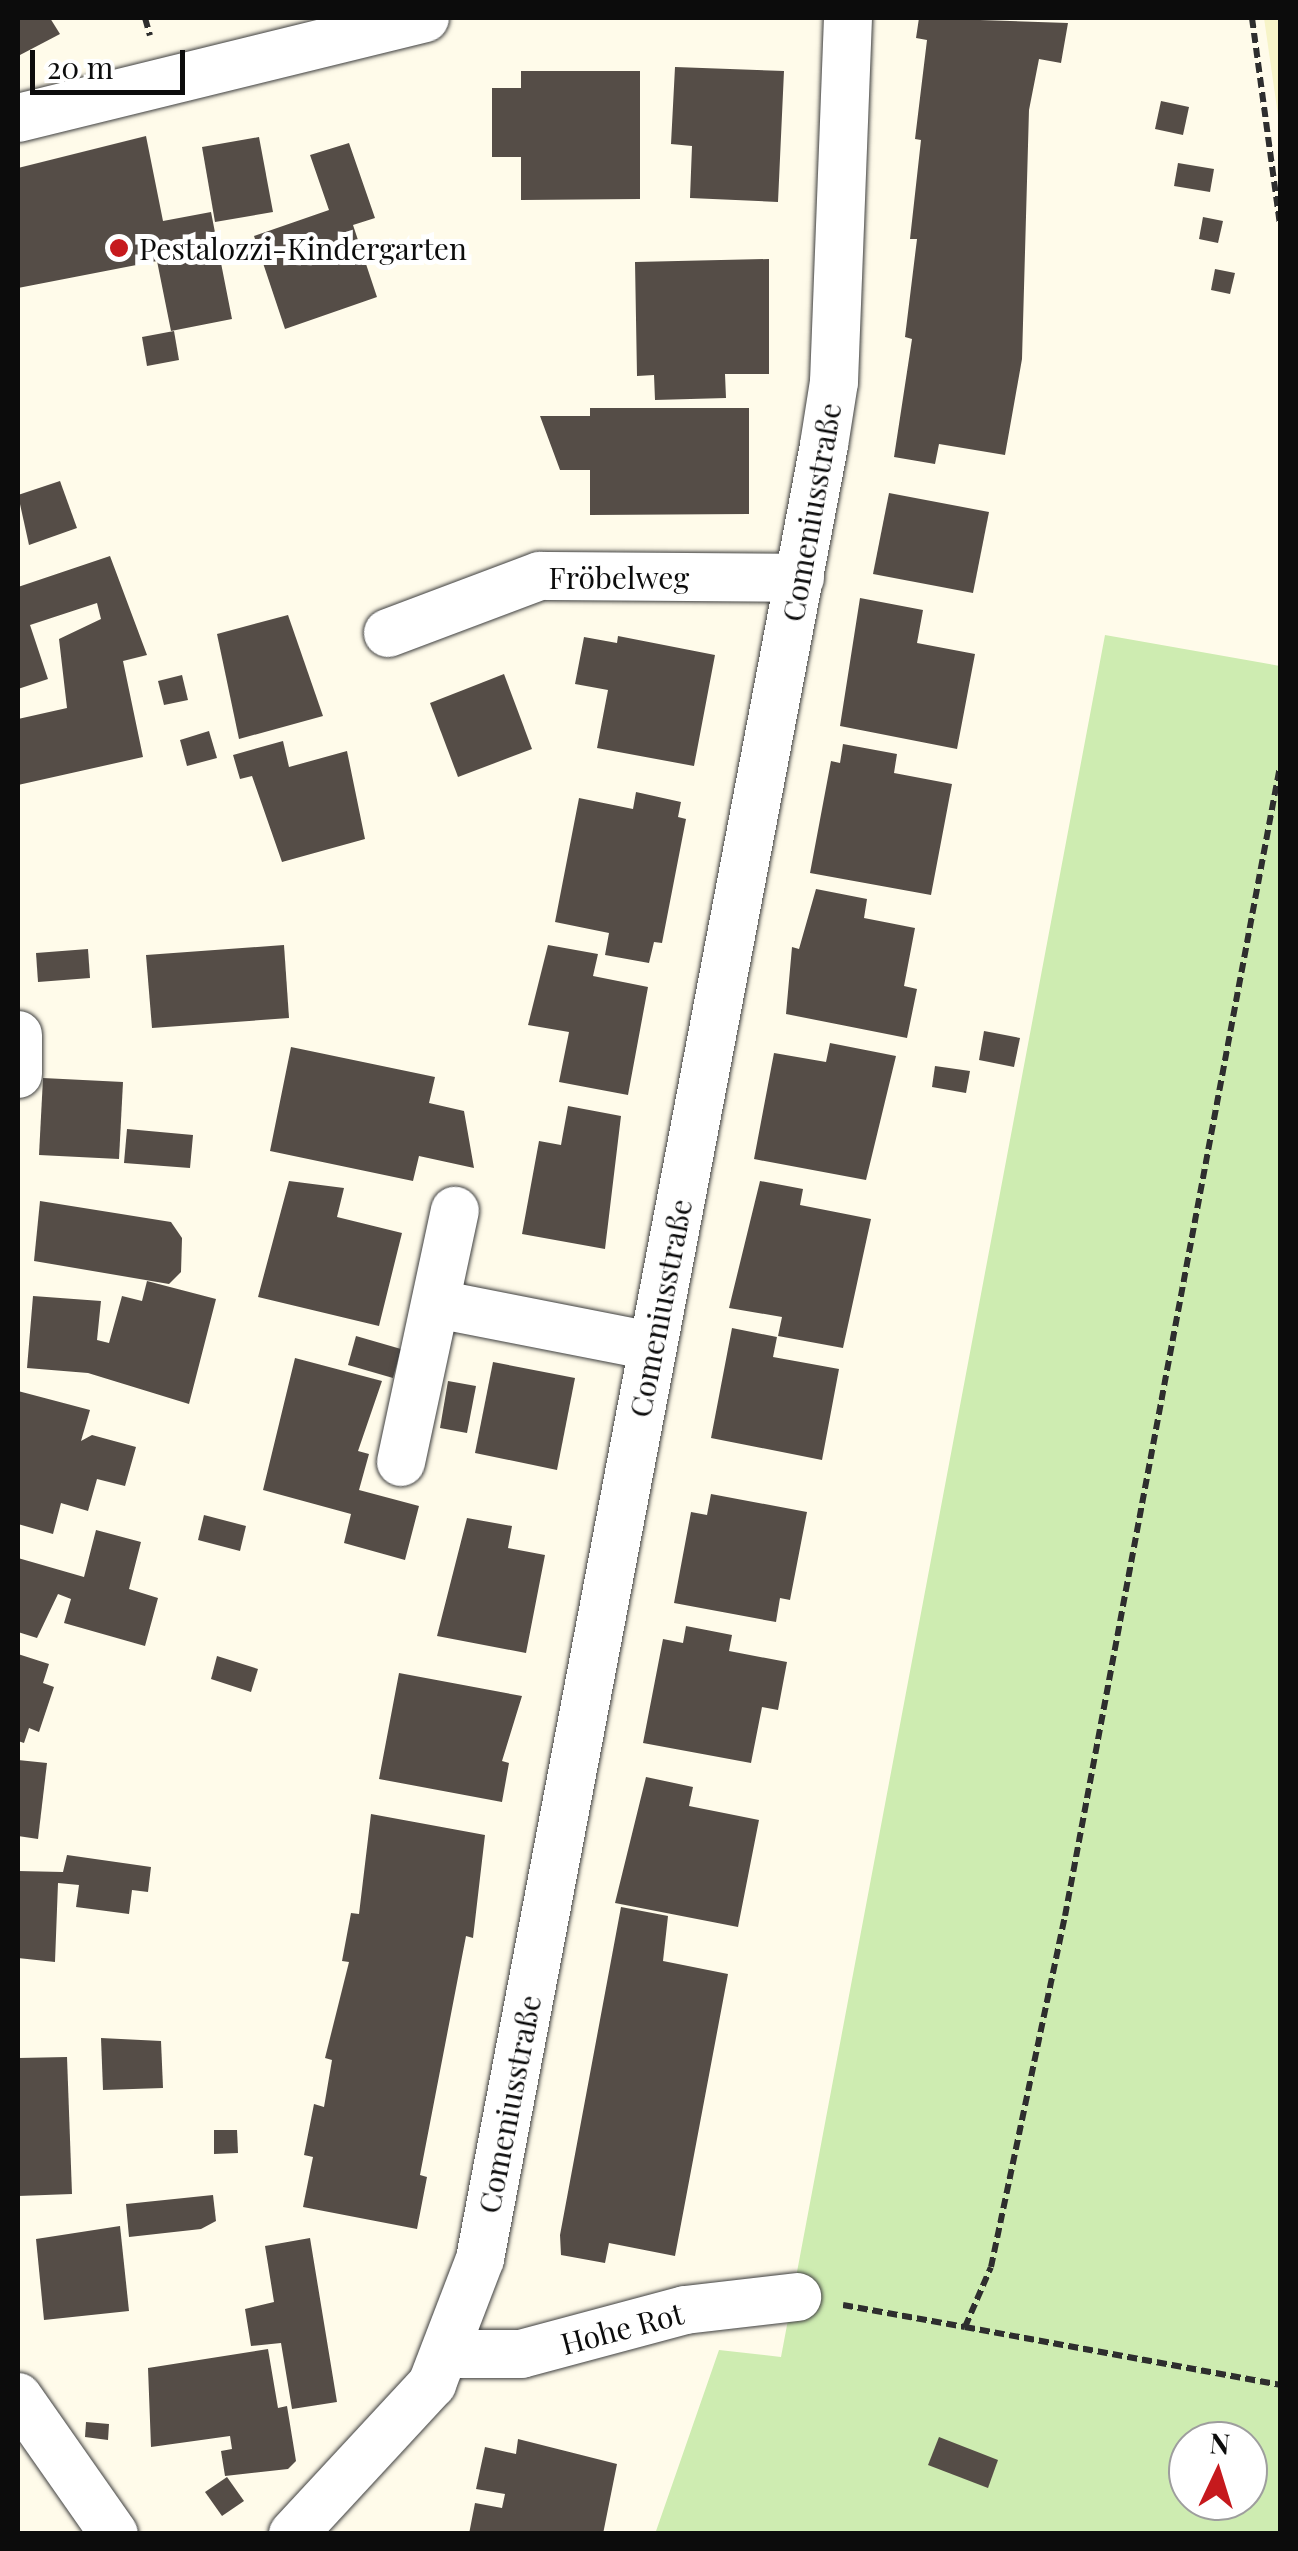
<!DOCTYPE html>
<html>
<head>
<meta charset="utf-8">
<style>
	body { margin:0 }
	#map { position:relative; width:1298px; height:2551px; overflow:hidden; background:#fffbea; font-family:"Playfair Display",serif }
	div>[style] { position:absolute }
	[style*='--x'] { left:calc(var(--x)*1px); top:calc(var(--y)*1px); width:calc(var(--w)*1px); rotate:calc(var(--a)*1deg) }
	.farmland>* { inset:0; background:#f7f4c8 }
	.green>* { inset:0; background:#ceecb1 }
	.building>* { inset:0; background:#554d47 }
	.path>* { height:6px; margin-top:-3px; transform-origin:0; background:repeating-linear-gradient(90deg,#2e2e2e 0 10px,transparent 0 15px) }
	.roads { filter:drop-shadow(0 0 2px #3f3f3f) drop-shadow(0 0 2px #3f3f3f) }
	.street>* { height:48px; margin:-24px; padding:0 24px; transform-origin:24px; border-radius:24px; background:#fff }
	.dots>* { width:28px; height:28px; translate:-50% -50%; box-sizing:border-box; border:5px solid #fff; border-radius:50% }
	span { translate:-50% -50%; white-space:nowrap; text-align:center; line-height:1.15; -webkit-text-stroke:10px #fff; paint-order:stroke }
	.poi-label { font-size:30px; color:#0c0c0c }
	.left { translate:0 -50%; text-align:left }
	.street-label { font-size:30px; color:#0c0c0c }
	.frame { position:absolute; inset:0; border:20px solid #0c0c0c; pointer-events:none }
	.north { position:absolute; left:1168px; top:2421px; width:100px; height:100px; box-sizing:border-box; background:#fff; border:2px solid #9e9e9e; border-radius:50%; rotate:4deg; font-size:28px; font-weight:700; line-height:40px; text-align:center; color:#0c0c0c }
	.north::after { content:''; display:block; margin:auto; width:35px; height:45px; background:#c6191d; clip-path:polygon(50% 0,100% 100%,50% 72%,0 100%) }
	.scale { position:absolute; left:30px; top:50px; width:155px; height:45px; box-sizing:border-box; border:5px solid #0c0c0c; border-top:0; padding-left:12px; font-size:30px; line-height:35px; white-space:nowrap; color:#0c0c0c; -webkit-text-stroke:8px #fff; paint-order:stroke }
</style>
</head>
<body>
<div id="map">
	<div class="farmland">
		<i style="clip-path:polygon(1264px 18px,1280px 18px,1280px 129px)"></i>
	</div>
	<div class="green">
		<i style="clip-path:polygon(evenodd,1105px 635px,1280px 666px,1280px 2533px,655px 2534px,719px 2350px,781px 2357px,1105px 635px,1188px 2441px,1248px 2441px,1248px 2501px,1188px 2501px,1188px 2441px)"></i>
	</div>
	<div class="building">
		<i style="clip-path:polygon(18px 18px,50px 18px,60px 34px,20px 55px)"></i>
		<i style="clip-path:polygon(919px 18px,1068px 23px,1061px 63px,1039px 59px,1029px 110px,1022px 359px,1005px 455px,939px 444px,935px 464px,894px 457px,912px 339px,905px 337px,917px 239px,910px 239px,921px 140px,915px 139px,927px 40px,916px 38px)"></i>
		<i style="clip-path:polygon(675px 67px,784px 71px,778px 202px,690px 198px,692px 146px,671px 144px)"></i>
		<i style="clip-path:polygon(521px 71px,640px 71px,640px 199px,521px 200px,521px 157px,492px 157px,492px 88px,521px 88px)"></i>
		<i style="clip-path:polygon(1161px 101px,1189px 107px,1183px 135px,1155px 129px)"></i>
		<i style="clip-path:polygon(146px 136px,163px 221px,211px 212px,232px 319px,171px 331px,157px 261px,18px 288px,18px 168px)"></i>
		<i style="clip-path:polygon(259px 137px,273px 212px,215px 222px,202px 147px)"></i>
		<i style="clip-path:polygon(349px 143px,375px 218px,353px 225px,377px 297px,285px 329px,254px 236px,329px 210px,310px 155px)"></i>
		<i style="clip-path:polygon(1178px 163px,1214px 169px,1210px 192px,1174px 186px)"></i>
		<i style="clip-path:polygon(1203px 217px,1223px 221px,1218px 243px,1199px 239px)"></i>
		<i style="clip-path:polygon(769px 259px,769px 374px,725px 374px,726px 398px,655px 400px,654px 375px,637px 376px,635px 262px)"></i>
		<i style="clip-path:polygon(1215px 269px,1235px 273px,1230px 294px,1211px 290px)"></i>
		<i style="clip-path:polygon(174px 331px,179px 360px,147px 366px,142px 337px)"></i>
		<i style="clip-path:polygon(590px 408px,749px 408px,749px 514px,590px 515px,590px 470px,560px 470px,540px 416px,590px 416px)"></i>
		<i style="clip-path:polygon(60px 481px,77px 528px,29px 545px,18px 495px)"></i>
		<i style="clip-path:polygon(889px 493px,989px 512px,973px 593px,873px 574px)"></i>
		<i style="clip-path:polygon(110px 556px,147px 655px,123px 661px,143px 757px,18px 785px,18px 719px,67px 708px,59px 639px,101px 619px,97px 603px,30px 625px,48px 679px,18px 689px,18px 587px)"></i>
		<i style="clip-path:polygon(860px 598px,923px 610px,917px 643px,975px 654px,957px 749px,840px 726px)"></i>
		<i style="clip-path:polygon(288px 615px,323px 716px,239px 739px,217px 634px)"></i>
		<i style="clip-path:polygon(618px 636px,715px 655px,694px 766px,597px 748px,608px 690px,575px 684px,584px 637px,617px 643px)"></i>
		<i style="clip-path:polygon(504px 674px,532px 749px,458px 777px,430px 703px)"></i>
		<i style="clip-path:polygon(182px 675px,188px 700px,164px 705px,158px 681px)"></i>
		<i style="clip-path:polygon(209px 731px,217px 758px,187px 766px,180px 740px)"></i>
		<i style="clip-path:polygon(283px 741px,289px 767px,347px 751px,365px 839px,282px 862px,252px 776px,240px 779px,233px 755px)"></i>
		<i style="clip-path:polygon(843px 744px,897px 754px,894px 773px,952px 784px,931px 895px,810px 873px,831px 761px,840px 763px)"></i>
		<i style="clip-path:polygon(636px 792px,681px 802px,678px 817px,686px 819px,662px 943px,654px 942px,649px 963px,605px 955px,609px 933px,555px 922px,579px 798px,633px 809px)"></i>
		<i style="clip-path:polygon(816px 889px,867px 899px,864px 918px,915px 928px,904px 986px,917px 989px,907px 1038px,786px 1014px,792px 947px,799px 949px)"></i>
		<i style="clip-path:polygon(284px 945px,289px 1018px,152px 1028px,146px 955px)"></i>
		<i style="clip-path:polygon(548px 945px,598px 954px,593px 976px,648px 987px,628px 1095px,559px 1082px,569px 1032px,528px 1025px)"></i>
		<i style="clip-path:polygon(88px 949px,90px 978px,38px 982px,36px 953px)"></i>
		<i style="clip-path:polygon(984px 1031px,1020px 1038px,1014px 1067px,979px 1060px)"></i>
		<i style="clip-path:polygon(830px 1043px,896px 1056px,866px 1180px,754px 1159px,774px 1053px,826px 1062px)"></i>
		<i style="clip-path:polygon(291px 1047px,435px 1077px,429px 1103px,464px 1111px,474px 1168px,419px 1156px,413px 1181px,270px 1151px)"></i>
		<i style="clip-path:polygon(935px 1066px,970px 1071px,966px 1093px,932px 1087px)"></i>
		<i style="clip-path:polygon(43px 1078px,123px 1082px,119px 1159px,39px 1155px)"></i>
		<i style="clip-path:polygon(568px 1106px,621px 1116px,605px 1249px,522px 1234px,539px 1141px,561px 1145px)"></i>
		<i style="clip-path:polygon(127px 1129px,193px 1135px,190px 1168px,124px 1163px)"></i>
		<i style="clip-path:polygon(289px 1181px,344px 1188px,337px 1217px,402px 1233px,379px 1326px,258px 1297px)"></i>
		<i style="clip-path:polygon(760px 1181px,803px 1189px,800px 1205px,871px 1219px,843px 1348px,778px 1336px,782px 1317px,729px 1308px)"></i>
		<i style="clip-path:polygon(40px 1201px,171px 1222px,182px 1238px,181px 1272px,169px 1284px,34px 1261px)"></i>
		<i style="clip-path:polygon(147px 1281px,216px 1299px,189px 1404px,88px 1373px,27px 1368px,33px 1296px,101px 1301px,97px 1340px,109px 1343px,122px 1296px,142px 1301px)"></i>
		<i style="clip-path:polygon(732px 1328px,777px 1337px,773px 1357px,839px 1369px,822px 1460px,711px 1438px)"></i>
		<i style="clip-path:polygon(356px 1336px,401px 1349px,393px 1378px,348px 1365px)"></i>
		<i style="clip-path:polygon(295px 1358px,382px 1381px,358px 1451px,369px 1454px,359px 1490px,419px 1506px,405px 1560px,344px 1543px,351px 1514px,263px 1490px)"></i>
		<i style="clip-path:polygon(493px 1362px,575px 1378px,557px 1470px,475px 1453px)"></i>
		<i style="clip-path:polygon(448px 1381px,476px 1386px,467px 1433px,440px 1428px)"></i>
		<i style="clip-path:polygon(18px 1391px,90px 1410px,81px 1441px,92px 1435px,136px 1447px,125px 1486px,97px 1479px,88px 1511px,61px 1503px,53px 1534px,18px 1524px)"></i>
		<i style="clip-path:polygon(711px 1494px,807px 1512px,790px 1600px,780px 1598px,776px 1622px,674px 1603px,691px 1512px,707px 1515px)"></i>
		<i style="clip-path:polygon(204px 1515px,246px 1526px,240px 1551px,198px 1540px)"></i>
		<i style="clip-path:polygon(467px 1518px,512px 1526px,508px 1548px,545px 1555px,526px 1653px,437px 1636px)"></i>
		<i style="clip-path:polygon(96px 1530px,141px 1542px,129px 1589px,158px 1598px,145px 1646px,64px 1623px,71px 1599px,58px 1594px,37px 1638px,18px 1632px,18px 1558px,84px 1577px)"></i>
		<i style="clip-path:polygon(686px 1626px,732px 1635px,729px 1651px,787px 1662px,778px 1710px,762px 1707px,751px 1763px,643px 1743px,663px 1639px,683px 1643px)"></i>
		<i style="clip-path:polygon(18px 1654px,49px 1664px,43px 1683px,54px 1687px,39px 1732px,29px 1728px,24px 1743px,18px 1741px)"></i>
		<i style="clip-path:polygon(217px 1656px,258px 1669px,251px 1692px,211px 1679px)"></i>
		<i style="clip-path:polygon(399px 1673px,522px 1696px,502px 1761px,509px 1763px,502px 1802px,379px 1779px)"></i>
		<i style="clip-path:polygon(18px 1760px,47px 1763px,38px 1839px,18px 1836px)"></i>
		<i style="clip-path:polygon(646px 1777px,693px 1787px,689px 1806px,759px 1820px,738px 1927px,615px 1903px)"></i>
		<i style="clip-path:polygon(371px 1814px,485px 1835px,473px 1938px,466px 1936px,420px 2175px,427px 2177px,417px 2229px,303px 2207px,313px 2157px,304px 2155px,314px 2104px,324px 2107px,332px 2060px,325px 2058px,349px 1962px,342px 1961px,351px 1913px,359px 1914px)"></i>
		<i style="clip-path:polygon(67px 1855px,151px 1867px,148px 1892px,132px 1890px,129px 1914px,76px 1907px,79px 1885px,58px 1883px,55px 1962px,18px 1958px,18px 1871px,63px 1872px)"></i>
		<i style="clip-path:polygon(621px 1907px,668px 1916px,663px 1961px,728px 1974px,675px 2256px,609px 2243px,605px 2263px,561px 2255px,560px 2235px)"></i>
		<i style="clip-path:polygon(101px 2038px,161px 2041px,163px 2088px,103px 2090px)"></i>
		<i style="clip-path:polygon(67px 2057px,72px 2194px,18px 2196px,18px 2058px)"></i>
		<i style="clip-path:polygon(214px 2130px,237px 2130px,238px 2153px,214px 2154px)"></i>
		<i style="clip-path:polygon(213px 2195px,216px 2221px,201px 2229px,129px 2237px,126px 2204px)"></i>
		<i style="clip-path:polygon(120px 2226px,129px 2311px,44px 2320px,36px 2239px)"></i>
		<i style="clip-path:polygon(310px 2238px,337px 2402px,292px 2409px,281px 2343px,251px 2346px,245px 2309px,274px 2302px,265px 2246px)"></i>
		<i style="clip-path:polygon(268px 2349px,278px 2408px,287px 2406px,296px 2461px,288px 2469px,225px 2476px,221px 2451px,232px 2449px,230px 2436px,151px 2447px,148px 2368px)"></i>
		<i style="clip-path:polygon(86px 2422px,109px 2424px,108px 2440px,85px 2437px)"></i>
		<i style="clip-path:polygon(939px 2437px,998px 2460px,988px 2488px,928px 2465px)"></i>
		<i style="clip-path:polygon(518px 2439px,617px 2464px,603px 2534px,469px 2534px,475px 2503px,502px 2508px,505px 2494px,476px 2489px,485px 2447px,516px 2454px)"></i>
		<i style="clip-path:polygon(227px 2477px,244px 2501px,222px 2516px,205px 2492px)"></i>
	</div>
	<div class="path">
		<i style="--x:145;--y:18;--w:18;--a:74"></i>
		<i style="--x:1252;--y:18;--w:208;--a:82.3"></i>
		<i style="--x:843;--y:2305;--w:124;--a:10.2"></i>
		<i style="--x:965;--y:2327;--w:65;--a:-66.6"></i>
		<i style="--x:991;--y:2267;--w:359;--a:-78.1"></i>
		<i style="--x:1065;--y:1916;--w:1170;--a:-79.41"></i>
		<i style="--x:965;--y:2327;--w:320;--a:10.4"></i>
	</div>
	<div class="roads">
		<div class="street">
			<i style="--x:18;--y:118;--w:419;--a:-13.8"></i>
			<i style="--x:388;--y:633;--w:162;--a:-20.6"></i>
			<i style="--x:540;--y:576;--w:260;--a:0.4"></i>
			<i style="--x:18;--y:1035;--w:39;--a:90"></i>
			<i style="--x:437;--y:1304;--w:219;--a:11.1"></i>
			<i style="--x:401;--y:1462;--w:257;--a:-77.9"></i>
			<i style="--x:448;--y:2354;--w:73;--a:0"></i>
			<i style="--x:521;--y:2354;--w:170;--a:-15"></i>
			<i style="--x:685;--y:2310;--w:113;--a:-6.6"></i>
			<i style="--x:18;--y:2397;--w:167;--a:55"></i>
			<i style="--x:293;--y:2534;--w:205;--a:-47.2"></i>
			<i style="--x:432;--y:2384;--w:134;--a:-69"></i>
			<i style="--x:480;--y:2259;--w:1846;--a:-79.26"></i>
			<i style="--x:824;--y:445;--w:64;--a:-81"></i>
			<i style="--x:834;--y:382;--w:364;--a:-87.8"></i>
		</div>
	</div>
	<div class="dots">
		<i style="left:119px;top:248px;background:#c6191d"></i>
	</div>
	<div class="poi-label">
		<span class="left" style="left:139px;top:248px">Pestalozzi-Kindergarten</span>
	</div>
	<div class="street-label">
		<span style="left:811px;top:512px;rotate:-80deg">Comeniusstraße</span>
		<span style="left:619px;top:577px">Fröbelweg</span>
		<span style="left:660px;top:1308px;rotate:-79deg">Comeniusstraße</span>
		<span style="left:509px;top:2104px;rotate:-79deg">Comeniusstraße</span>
		<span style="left:622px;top:2328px;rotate:-15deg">Hohe Rot</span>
	</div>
	<div class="frame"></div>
	<div class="north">N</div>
	<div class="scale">20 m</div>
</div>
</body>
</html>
